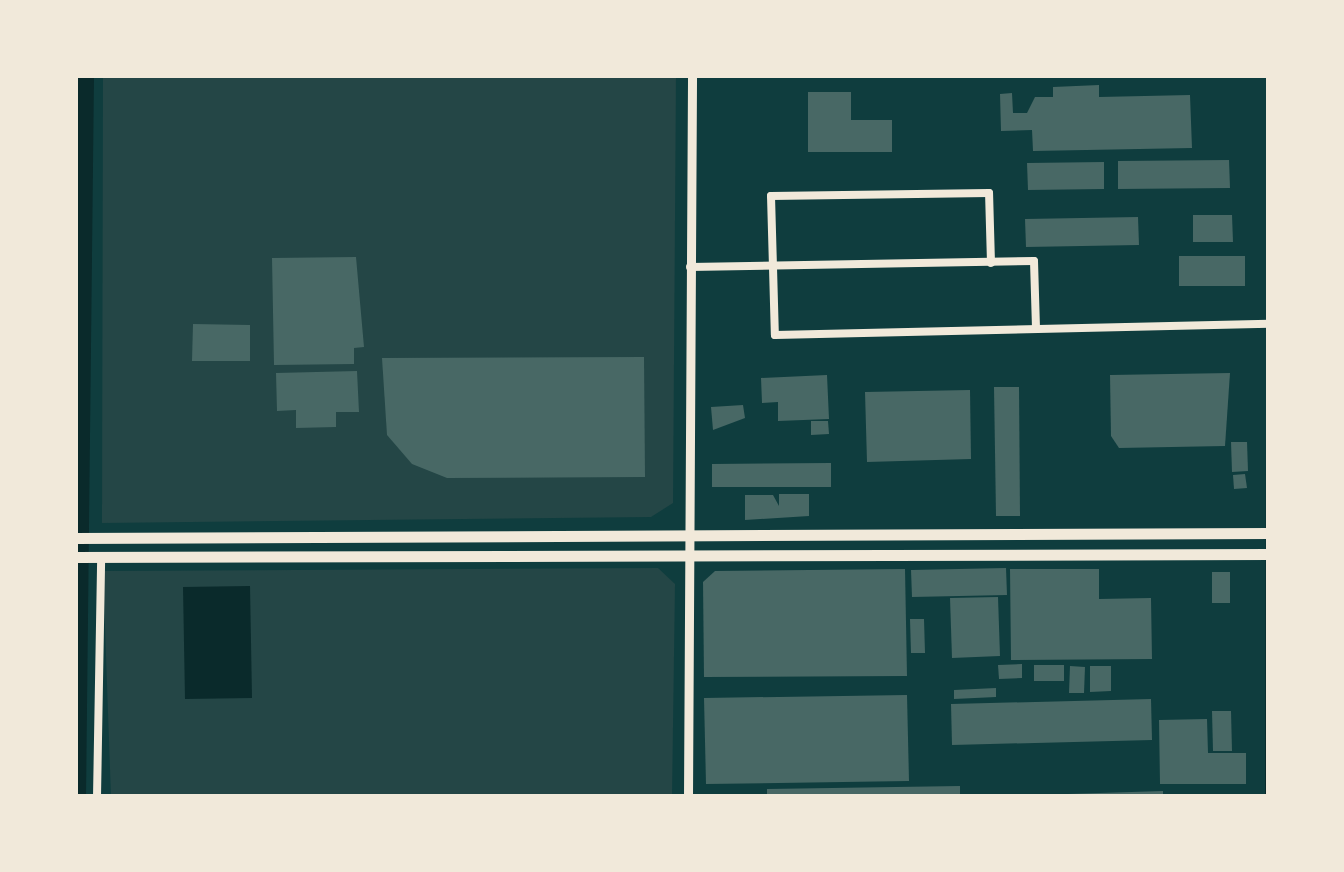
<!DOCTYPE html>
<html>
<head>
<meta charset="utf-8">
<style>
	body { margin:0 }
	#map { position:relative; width:1344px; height:872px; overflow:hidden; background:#0f3d3e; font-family:"Fira Sans",sans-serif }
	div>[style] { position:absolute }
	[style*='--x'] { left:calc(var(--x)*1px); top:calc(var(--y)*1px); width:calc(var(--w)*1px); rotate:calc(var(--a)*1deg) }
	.green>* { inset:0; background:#244646 }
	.water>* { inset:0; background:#0a2a2b }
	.stream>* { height:4px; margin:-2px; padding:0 2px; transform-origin:2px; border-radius:2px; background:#0a2a2b }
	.building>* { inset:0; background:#486865 }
	.minor>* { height:8px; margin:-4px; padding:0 4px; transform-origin:4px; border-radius:4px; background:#f1e9da }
	.tertiary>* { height:9px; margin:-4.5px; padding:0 4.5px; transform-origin:4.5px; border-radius:4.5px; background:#f1e9da }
	.primary>* { height:11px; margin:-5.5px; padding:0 5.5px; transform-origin:5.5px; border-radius:5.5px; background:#f1e9da }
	span { translate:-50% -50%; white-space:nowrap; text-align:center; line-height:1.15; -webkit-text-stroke:9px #f1e9da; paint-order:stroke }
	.frame { position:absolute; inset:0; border:78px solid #f1e9da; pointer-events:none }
</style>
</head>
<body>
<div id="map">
	<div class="green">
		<i style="clip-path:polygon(103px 75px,676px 75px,673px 503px,651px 517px,102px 523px)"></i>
		<i style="clip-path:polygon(658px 568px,675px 584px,672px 797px,111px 797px,103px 571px)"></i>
	</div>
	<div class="water">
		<i style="clip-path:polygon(75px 75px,94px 75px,86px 797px,75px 797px)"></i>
		<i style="clip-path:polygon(250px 586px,252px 698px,185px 699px,183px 587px)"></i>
	</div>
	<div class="stream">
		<i style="--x:1267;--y:797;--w:722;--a:-89.84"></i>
	</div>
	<div class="building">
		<i style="clip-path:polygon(1099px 85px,1099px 97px,1190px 95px,1192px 148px,1033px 151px,1032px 130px,1001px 131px,1000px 94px,1012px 93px,1013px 113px,1027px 113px,1035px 97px,1053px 97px,1053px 87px)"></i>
		<i style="clip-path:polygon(808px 92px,851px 92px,851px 120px,892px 120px,892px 152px,808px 152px)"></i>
		<i style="clip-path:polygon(1229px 160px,1230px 188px,1118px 189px,1118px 161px)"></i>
		<i style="clip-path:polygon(1104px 162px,1104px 189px,1028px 190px,1027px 163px)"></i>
		<i style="clip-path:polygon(1193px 215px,1232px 215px,1233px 242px,1193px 242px)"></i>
		<i style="clip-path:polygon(1138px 217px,1139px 245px,1026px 247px,1025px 219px)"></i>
		<i style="clip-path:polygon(1179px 256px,1245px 256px,1245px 286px,1179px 286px)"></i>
		<i style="clip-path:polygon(356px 257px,364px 347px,354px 348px,354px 364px,274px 365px,272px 258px)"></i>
		<i style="clip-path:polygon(193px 324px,250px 325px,250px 361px,192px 361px)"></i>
		<i style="clip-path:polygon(644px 357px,645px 477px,447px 478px,412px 464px,387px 435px,382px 358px)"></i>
		<i style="clip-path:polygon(357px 371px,359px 412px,336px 412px,336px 427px,296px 428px,296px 410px,277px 411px,276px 373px)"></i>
		<i style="clip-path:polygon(1230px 373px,1225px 446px,1119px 448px,1111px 436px,1110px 375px)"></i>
		<i style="clip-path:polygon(827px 375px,829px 419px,778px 421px,778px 402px,762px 403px,761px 378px)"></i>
		<i style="clip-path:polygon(994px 387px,1019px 387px,1020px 516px,996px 516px)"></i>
		<i style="clip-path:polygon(970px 390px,971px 459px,867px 462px,865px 392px)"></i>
		<i style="clip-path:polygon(743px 405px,745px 418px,713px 430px,711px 407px)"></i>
		<i style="clip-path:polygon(811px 421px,828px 421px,829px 434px,811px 435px)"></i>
		<i style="clip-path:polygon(1231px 442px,1247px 442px,1248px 471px,1232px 472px)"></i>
		<i style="clip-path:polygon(831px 463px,831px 487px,712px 487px,712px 464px)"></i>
		<i style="clip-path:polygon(1245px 474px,1247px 488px,1234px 489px,1233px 475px)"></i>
		<i style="clip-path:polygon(779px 494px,809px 494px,809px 516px,745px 520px,745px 495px,773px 495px,779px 506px)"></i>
		<i style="clip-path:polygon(1006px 568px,1007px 595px,912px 597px,911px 570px)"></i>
		<i style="clip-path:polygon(905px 569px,907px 676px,704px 677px,703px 582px,715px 571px)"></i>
		<i style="clip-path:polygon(1010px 569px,1099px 569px,1099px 599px,1151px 598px,1152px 659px,1011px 660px)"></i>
		<i style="clip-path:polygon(1212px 572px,1230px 572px,1230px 603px,1212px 603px)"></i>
		<i style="clip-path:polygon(998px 597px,1000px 656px,952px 658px,950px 598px)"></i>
		<i style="clip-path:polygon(910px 619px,924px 619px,925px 653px,911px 653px)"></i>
		<i style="clip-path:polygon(1022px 664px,1022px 678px,999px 679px,998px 665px)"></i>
		<i style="clip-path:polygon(1034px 665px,1064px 665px,1064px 681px,1034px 681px)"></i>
		<i style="clip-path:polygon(1070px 666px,1085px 667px,1084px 693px,1069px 693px)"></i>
		<i style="clip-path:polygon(1090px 666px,1111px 666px,1111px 691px,1090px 692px)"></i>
		<i style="clip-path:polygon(996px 688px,996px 697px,954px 699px,954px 690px)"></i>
		<i style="clip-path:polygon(907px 695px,909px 781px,706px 784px,704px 698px)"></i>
		<i style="clip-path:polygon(1151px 699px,1152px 740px,952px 745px,951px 704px)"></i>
		<i style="clip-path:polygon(1212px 711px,1231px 711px,1232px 751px,1213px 751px)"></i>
		<i style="clip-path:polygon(1207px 719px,1208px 753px,1246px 753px,1246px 784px,1160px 784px,1159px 720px)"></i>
		<i style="clip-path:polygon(960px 786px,960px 797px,767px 797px,767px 789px)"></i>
		<i style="clip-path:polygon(1163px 791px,1163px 797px,1068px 797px,1068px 794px)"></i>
	</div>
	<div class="minor">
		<i style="--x:991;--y:263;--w:70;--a:-91.6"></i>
		<i style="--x:989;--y:193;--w:218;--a:179.2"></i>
		<i style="--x:771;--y:196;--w:139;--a:88.4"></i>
		<i style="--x:775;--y:335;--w:494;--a:-1.3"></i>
		<i style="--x:690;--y:267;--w:344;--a:-1"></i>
		<i style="--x:1034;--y:261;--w:68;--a:88.3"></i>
		<i style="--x:97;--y:797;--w:241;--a:-89"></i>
	</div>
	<div class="tertiary">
		<i style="--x:688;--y:797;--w:722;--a:-89.68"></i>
	</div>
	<div class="primary">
		<i style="--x:75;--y:538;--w:1194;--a:-0.24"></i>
		<i style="--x:75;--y:557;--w:1194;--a:-0.14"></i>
	</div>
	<div class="frame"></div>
</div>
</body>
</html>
